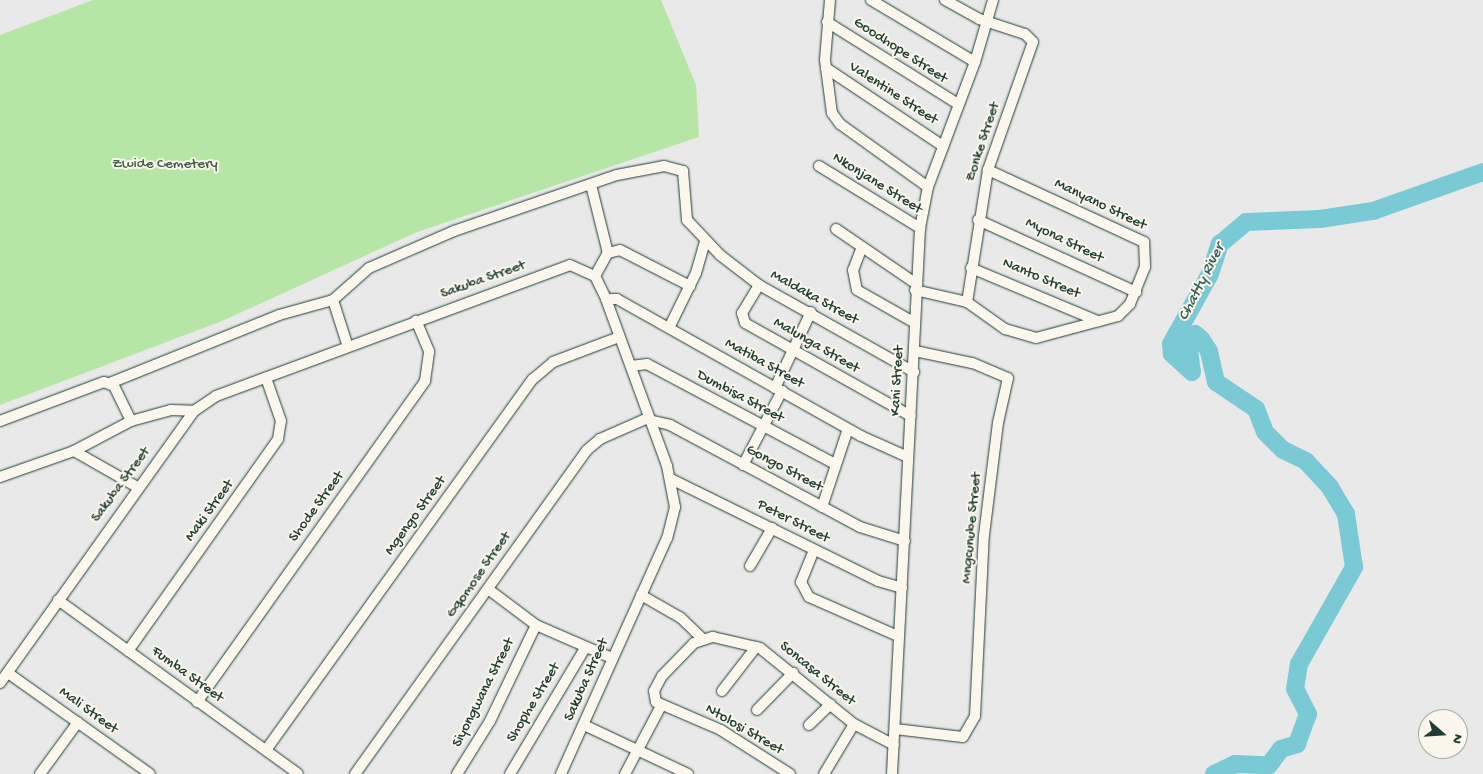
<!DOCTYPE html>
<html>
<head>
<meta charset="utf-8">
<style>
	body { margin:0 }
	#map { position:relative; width:1483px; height:774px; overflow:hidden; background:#eae9ea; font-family:"Gochi Hand",sans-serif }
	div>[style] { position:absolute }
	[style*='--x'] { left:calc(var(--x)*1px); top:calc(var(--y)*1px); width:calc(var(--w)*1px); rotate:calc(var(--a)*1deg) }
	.green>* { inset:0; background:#b6e6a6 }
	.river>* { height:18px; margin:-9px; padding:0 9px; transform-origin:9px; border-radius:9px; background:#7acad6 }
	.roads { filter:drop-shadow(0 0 1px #1f3d34) drop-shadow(0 0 1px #1f3d34) }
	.street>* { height:10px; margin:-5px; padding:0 5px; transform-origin:5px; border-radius:5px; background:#fbf7ec }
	span { translate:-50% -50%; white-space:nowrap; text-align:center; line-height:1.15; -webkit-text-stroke:4px #fbf7ec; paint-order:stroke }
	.street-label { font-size:15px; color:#1f3d34 }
	.park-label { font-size:15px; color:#3d5f4b }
	.water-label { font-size:16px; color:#36605c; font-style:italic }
	.north { position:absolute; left:1418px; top:709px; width:50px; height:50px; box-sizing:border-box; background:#fbf7ec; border:1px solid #a3ada2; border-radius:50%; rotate:109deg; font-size:14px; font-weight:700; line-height:20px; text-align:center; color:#1f3d34 }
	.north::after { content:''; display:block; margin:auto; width:18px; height:22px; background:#1f3d34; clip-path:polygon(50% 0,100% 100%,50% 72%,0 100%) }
</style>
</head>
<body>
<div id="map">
	<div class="green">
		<i style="clip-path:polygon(93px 0,661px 0,696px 85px,699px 137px,417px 232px,222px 321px,0 405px,0 35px)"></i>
	</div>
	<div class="river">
		<i style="--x:1214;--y:774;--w:23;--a:-25"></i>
		<i style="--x:1235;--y:764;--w:34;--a:2"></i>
		<i style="--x:1269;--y:765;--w:20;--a:-53"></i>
		<i style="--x:1281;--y:749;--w:17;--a:-17"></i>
		<i style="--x:1297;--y:744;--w:32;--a:-70"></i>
		<i style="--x:1308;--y:714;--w:28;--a:-117"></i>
		<i style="--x:1295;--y:689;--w:25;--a:-81"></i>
		<i style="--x:1299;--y:664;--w:112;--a:-60.4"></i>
		<i style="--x:1354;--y:567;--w:54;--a:-98.6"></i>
		<i style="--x:1346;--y:514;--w:31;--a:-121"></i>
		<i style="--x:1330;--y:487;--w:35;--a:-133"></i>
		<i style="--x:1306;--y:461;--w:25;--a:-154"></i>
		<i style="--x:1283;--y:450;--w:25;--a:-135"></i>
		<i style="--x:1265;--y:432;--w:25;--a:-111"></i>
		<i style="--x:1256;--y:409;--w:48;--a:-146"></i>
		<i style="--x:1216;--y:382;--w:32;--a:-103"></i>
		<i style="--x:1209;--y:351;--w:14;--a:-124"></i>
		<i style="--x:1201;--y:339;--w:8;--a:-140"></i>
		<i style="--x:1195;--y:334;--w:10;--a:135"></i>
		<i style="--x:1188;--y:341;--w:31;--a:83"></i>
		<i style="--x:1192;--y:372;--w:27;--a:-138"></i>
		<i style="--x:1172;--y:354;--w:10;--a:-96"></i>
		<i style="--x:1171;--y:344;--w:80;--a:-60.9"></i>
		<i style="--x:1210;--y:274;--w:32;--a:-72"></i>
		<i style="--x:1220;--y:244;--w:34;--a:-40"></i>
		<i style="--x:1246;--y:222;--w:74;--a:-2.3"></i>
		<i style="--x:1320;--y:219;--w:54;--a:-8.6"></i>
		<i style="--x:1373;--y:211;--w:117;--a:-19.5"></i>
	</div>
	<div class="roads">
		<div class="street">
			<i style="--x:830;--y:0;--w:60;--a:94.8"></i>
			<i style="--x:825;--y:60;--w:53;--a:82.5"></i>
			<i style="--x:832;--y:113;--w:14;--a:54"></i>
			<i style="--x:840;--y:124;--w:108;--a:35.6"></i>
			<i style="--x:871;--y:0;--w:121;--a:30.8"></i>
			<i style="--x:945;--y:0;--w:39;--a:29"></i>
			<i style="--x:979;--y:19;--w:48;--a:18.1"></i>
			<i style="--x:1025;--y:34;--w:11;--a:45"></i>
			<i style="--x:1033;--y:42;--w:136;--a:109.4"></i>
			<i style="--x:988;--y:170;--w:134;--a:99"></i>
			<i style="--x:827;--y:22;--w:155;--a:32"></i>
			<i style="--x:826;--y:68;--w:141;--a:33.7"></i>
			<i style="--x:819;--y:166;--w:119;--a:31.5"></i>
			<i style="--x:591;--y:185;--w:70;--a:76"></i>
			<i style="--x:978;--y:220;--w:174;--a:24.5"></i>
			<i style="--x:836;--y:229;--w:96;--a:34.4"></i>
			<i style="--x:862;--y:247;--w:25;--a:111"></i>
			<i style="--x:853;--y:270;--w:20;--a:79"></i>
			<i style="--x:857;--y:290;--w:67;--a:29.6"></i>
			<i style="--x:971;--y:268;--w:138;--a:22.7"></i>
			<i style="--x:595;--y:276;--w:26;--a:-61"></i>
			<i style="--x:608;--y:253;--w:12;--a:-14"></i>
			<i style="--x:620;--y:250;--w:79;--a:27.2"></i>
			<i style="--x:759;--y:285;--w:33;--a:121"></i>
			<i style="--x:742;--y:313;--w:10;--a:73"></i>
			<i style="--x:745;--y:323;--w:190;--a:29.3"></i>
			<i style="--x:915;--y:290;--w:53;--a:13"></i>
			<i style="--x:967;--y:302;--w:47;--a:35.4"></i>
			<i style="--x:1005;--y:329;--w:32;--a:16"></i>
			<i style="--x:1036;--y:338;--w:85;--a:-15"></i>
			<i style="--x:1118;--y:316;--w:17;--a:-45"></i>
			<i style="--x:1130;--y:304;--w:40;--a:-68"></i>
			<i style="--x:1145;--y:267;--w:25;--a:-92"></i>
			<i style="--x:1144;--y:242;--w:172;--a:-155.2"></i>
			<i style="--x:606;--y:299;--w:11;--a:0"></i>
			<i style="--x:617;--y:299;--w:280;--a:29.3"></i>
			<i style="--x:861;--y:436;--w:51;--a:24.1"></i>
			<i style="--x:333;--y:300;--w:49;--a:72.3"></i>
			<i style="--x:669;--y:328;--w:61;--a:-63.9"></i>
			<i style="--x:696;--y:273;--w:32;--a:-74"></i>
			<i style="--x:631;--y:366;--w:16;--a:-7"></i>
			<i style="--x:647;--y:364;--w:213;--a:28"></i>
			<i style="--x:110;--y:383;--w:182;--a:-21.9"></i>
			<i style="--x:279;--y:315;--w:56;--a:-15.5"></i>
			<i style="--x:333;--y:300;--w:48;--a:-41.6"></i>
			<i style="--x:369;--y:268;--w:93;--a:-23.5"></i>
			<i style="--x:454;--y:231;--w:172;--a:-19"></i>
			<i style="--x:617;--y:175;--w:48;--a:-10.8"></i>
			<i style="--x:664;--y:166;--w:20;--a:15"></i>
			<i style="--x:683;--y:171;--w:49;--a:85.3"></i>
			<i style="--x:687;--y:220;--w:48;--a:46.7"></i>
			<i style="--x:720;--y:255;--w:49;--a:37.6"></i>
			<i style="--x:759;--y:285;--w:178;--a:29.3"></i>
			<i style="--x:775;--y:388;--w:84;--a:-64.7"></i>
			<i style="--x:649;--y:420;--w:22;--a:13"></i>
			<i style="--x:670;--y:425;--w:216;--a:28.2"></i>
			<i style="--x:860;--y:527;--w:47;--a:17.3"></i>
			<i style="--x:0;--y:421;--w:111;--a:-20.6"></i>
			<i style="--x:104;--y:382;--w:11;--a:22"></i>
			<i style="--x:114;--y:386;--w:39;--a:64"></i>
			<i style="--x:131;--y:421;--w:41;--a:-15.4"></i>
			<i style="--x:171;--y:410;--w:23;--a:2"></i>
			<i style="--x:74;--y:451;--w:64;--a:-27.8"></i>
			<i style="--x:743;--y:465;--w:84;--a:-62.2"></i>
			<i style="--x:0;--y:477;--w:78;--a:-19.4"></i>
			<i style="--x:74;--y:451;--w:73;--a:29.7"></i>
			<i style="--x:671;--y:479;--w:231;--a:26.2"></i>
			<i style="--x:878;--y:581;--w:25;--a:16"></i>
			<i style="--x:822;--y:507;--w:82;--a:-71.6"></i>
			<i style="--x:814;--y:550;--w:35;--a:112"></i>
			<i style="--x:801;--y:582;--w:17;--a:62"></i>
			<i style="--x:809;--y:597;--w:97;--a:23.7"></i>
			<i style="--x:750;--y:566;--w:44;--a:-59.9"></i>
			<i style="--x:488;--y:589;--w:60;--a:36.9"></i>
			<i style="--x:536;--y:625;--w:83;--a:23.5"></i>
			<i style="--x:641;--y:595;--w:46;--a:29.9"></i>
			<i style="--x:681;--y:618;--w:30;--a:44"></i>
			<i style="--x:58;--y:600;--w:296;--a:35.9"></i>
			<i style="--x:128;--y:651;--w:260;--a:-54.7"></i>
			<i style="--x:278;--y:439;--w:18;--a:-81"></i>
			<i style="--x:281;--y:421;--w:46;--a:-109.2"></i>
			<i style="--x:8;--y:673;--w:174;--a:35.4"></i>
			<i style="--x:0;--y:683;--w:334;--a:-54.5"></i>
			<i style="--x:194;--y:411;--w:27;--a:-34"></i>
			<i style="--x:216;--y:396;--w:377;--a:-20.3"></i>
			<i style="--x:570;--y:265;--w:27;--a:24"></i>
			<i style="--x:595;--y:276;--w:25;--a:64"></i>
			<i style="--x:606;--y:299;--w:178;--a:69.9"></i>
			<i style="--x:667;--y:466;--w:42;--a:79"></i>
			<i style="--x:675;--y:507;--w:32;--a:104"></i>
			<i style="--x:667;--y:538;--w:259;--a:114.2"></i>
			<i style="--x:722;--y:691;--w:56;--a:-52.3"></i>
			<i style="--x:197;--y:702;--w:394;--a:-54.6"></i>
			<i style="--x:425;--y:381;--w:30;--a:-82"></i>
			<i style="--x:429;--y:351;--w:33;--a:-113"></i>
			<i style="--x:757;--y:710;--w:52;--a:-45.8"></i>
			<i style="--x:584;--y:725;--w:115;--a:25.2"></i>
			<i style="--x:809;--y:725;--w:30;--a:-44"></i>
			<i style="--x:895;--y:729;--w:68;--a:6.7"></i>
			<i style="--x:963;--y:737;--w:24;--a:-60"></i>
			<i style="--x:975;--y:716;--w:181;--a:-87.2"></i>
			<i style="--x:984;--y:535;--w:113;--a:-82.9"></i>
			<i style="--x:998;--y:423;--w:46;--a:-77.5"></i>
			<i style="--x:1008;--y:378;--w:39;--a:-157"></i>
			<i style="--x:972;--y:363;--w:58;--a:-168.1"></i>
			<i style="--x:266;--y:750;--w:457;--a:-54.3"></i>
			<i style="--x:533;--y:379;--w:26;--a:-40"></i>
			<i style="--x:553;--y:362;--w:71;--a:-20.7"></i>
			<i style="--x:40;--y:774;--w:64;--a:-53.8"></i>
			<i style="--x:355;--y:774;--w:398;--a:-54.4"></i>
			<i style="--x:587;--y:450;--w:17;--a:-40"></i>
			<i style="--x:600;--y:439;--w:52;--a:-23.6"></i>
			<i style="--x:457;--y:774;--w:62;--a:-58.1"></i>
			<i style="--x:490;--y:721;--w:106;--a:-64.4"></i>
			<i style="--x:510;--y:774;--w:147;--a:-59.2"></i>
			<i style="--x:625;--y:774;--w:77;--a:-62.1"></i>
			<i style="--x:790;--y:774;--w:82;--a:-147.5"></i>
			<i style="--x:721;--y:730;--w:71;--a:-156.7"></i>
			<i style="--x:656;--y:702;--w:11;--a:-100"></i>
			<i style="--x:654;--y:691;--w:17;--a:-62"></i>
			<i style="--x:662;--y:676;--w:46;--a:-45.9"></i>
			<i style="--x:694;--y:643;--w:20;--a:-18"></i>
			<i style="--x:713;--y:637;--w:48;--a:13.2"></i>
			<i style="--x:760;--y:648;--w:121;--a:39"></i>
			<i style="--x:854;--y:724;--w:45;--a:27.7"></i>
			<i style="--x:824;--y:774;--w:58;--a:-59"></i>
			<i style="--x:892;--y:774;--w:547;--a:-87.06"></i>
			<i style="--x:920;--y:228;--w:42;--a:-79"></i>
			<i style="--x:928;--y:187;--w:134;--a:-69.4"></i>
			<i style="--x:975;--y:62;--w:65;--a:-73.8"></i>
		</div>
	</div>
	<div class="street-label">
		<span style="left:900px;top:51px;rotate:33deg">Goodhope Street</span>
		<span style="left:893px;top:94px;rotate:33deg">Valentine Street</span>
		<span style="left:983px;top:142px;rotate:-72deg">Zonke Street</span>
		<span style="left:877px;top:184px;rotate:32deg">Nkonjane Street</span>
		<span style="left:1100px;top:205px;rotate:26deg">Manyano Street</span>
		<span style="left:1064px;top:241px;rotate:26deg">Myona Street</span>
		<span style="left:1041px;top:279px;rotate:23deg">Nanto Street</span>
		<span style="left:483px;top:280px;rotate:-20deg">Sakuba Street</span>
		<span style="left:814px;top:298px;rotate:29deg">Maldaka Street</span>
		<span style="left:816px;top:346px;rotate:30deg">Malunga Street</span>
		<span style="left:764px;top:364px;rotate:29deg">Matiba Street</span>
		<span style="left:898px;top:381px;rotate:-87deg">Kani Street</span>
		<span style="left:740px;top:397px;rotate:28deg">Dumbisa Street</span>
		<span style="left:784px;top:469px;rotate:28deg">Gongo Street</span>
		<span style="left:121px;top:485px;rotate:-54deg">Sakuba Street</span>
		<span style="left:317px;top:507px;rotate:-54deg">Shode Street</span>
		<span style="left:210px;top:511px;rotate:-54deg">Maki Street</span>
		<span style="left:416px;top:516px;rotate:-54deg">Mgengo Street</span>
		<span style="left:793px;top:522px;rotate:27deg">Peter Street</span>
		<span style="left:972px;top:528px;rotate:-85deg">Mngcunube Street</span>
		<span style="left:479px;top:575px;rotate:-55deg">Gqomose Street</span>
		<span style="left:817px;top:674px;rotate:39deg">Soncasa Street</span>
		<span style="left:187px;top:675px;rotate:36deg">Fumba Street</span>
		<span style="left:587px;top:680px;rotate:-66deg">Sakuba Street</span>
		<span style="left:484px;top:693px;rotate:-63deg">Siyongwana Street</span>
		<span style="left:534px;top:703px;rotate:-59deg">Shophe Street</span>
		<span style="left:88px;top:711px;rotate:36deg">Mali Street</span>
		<span style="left:744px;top:730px;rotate:30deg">Ntolosi Street</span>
	</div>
	<div class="park-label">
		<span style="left:165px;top:165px">Zwide Cemetery</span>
	</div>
	<div class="water-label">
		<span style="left:1203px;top:283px;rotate:-63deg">Chatty River</span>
	</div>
	<div class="north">N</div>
</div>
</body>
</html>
